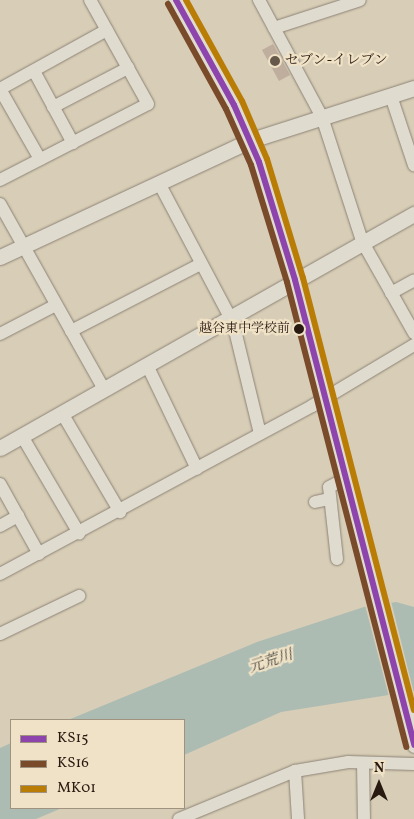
<!DOCTYPE html>
<html>
<head>
<meta charset="utf-8">
<style>
	body { margin:0 }
	#map { position:relative; width:414px; height:819px; overflow:hidden; background:#d8cdb6; font-family:Vollkorn,"Noto Serif JP",serif }
	div>[style] { position:absolute }
	[style*='--x'] { left:calc(var(--x)*1px); top:calc(var(--y)*1px); width:calc(var(--w)*1px); rotate:calc(var(--a)*1deg) }
	.water>* { inset:0; background:#acbcb3 }
	.pier>* { inset:0; background:#d8cdb6 }
	.building>* { inset:0; background:#bfad9e }
	.roads { filter:drop-shadow(0 0 1px #8c8376) drop-shadow(0 0 1px #8c8376) }
	.minor>* { height:12px; margin:-6px; padding:0 6px; transform-origin:6px; border-radius:6px; background:#e0dbcf }
	.tertiary>* { height:15px; margin:-7.5px; padding:0 7.5px; transform-origin:7.5px; border-radius:7.5px; background:#e0dbcf }
	.bus-1>* { height:6px; margin:-3px; padding:0 3px; transform-origin:3px; border-radius:3px; background:#8e44ad }
	.bus-2>* { height:6px; margin:-3px; padding:0 3px; transform-origin:3px; border-radius:3px; background:#7a4b2a }
	.bus-3>* { height:6px; margin:-3px; padding:0 3px; transform-origin:3px; border-radius:3px; background:#b97c05 }
	.dots>* { width:14px; height:14px; translate:-50% -50%; box-sizing:border-box; border:2px solid #efe2c6; border-radius:50% }
	span { translate:-50% -50%; white-space:nowrap; text-align:center; line-height:1.15; -webkit-text-stroke:4.5px #efe2c6; paint-order:stroke }
	.bus-label { font-size:13px; color:#281911 }
	.right { translate:-100% -50%; text-align:right }
	.poi-label { font-size:14px; color:#281911 }
	.left { translate:0 -50%; text-align:left }
	.water-label { font-size:15px; color:#4a4841; font-style:italic }
	.legend { position:absolute; left:10px; top:719px; width:175px; height:90px; box-sizing:border-box; background:#efe2c6; border:1px solid #9f927e; margin:0; padding:6px 9px; list-style:none; font-size:15px; color:#281911 }
	.legend li { display:flex; align-items:center; gap:10px; height:25px }
	.legend b { width:25px; border:1px solid #9f927e }
	.north { position:absolute; left:354px; top:759px; width:50px; height:50px; -webkit-text-stroke:4px #efe2c6; paint-order:stroke; rotate:0deg; font-size:14px; font-weight:700; line-height:20px; text-align:center; color:#281911 }
	.north::after { content:''; display:block; margin:auto; width:18px; height:22px; background:#281911; clip-path:polygon(50% 0,100% 100%,50% 72%,0 100%) }
</style>
</head>
<body>
<div id="map">
	<div class="water">
		<i style="clip-path:polygon(396px 602px,414px 607px,414px 691px,281px 712px,184px 755px,184px 720px,68px 720px,257px 642px,364px 607px)"></i>
		<i style="clip-path:polygon(11px 743px,11px 808px,62px 808px,36px 819px,0 819px,0 748px)"></i>
	</div>
	<div class="pier">
		<i style="clip-path:polygon(391px 601px,414px 693px,389px 697px,365px 605px)"></i>
	</div>
	<div class="building">
		<i style="clip-path:polygon(273px 44px,290px 75px,279px 81px,262px 50px)"></i>
	</div>
	<div class="roads">
		<div class="minor">
			<i style="--x:259;--y:0;--w:133;--a:61.7"></i>
			<i style="--x:322;--y:117;--w:130;--a:72.1"></i>
			<i style="--x:362;--y:241;--w:106;--a:60.5"></i>
			<i style="--x:274;--y:28;--w:90;--a:-18"></i>
			<i style="--x:34;--y:71;--w:82;--a:61.6"></i>
			<i style="--x:0;--y:89;--w:122;--a:-28.9"></i>
			<i style="--x:0;--y:89;--w:81;--a:60.3"></i>
			<i style="--x:391;--y:96;--w:73;--a:71.6"></i>
			<i style="--x:53;--y:107;--w:85;--a:-27.5"></i>
			<i style="--x:0;--y:180;--w:166;--a:-27.2"></i>
			<i style="--x:148;--y:104;--w:119;--a:-119.1"></i>
			<i style="--x:159;--y:183;--w:154;--a:62.1"></i>
			<i style="--x:0;--y:204;--w:212;--a:60.7"></i>
			<i style="--x:391;--y:293;--w:26;--a:-29"></i>
			<i style="--x:232;--y:318;--w:119;--a:76.4"></i>
			<i style="--x:71;--y:331;--w:146;--a:-27.3"></i>
			<i style="--x:0;--y:334;--w:63;--a:-27.4"></i>
			<i style="--x:147;--y:365;--w:115;--a:64.3"></i>
			<i style="--x:62;--y:413;--w:115;--a:59.6"></i>
			<i style="--x:22;--y:436;--w:113;--a:59.6"></i>
			<i style="--x:0;--y:484;--w:80;--a:60.9"></i>
			<i style="--x:315;--y:502;--w:14;--a:-12"></i>
			<i style="--x:0;--y:526;--w:21;--a:-29"></i>
			<i style="--x:337;--y:559;--w:72;--a:-96.3"></i>
			<i style="--x:329;--y:487;--w:18;--a:-27"></i>
			<i style="--x:0;--y:574;--w:354;--a:-28.3"></i>
			<i style="--x:312;--y:406;--w:119;--a:-30.9"></i>
			<i style="--x:0;--y:634;--w:88;--a:-25.7"></i>
			<i style="--x:363;--y:763;--w:56;--a:89"></i>
			<i style="--x:295;--y:771;--w:48;--a:86.4"></i>
			<i style="--x:179;--y:819;--w:126;--a:-22.5"></i>
			<i style="--x:295;--y:771;--w:54;--a:-9.6"></i>
			<i style="--x:348;--y:762;--w:66;--a:1.7"></i>
		</div>
		<div class="tertiary">
			<i style="--x:176;--y:0;--w:120;--a:61.1"></i>
			<i style="--x:234;--y:105;--w:62;--a:66.3"></i>
			<i style="--x:259;--y:162;--w:123;--a:73"></i>
			<i style="--x:295;--y:280;--w:480;--a:75.6"></i>
			<i style="--x:0;--y:257;--w:277;--a:-25"></i>
			<i style="--x:251;--y:140;--w:171;--a:-17.7"></i>
			<i style="--x:0;--y:448;--w:476;--a:-29.5"></i>
		</div>
	</div>
	<div class="bus-1">
		<i style="--x:176;--y:0;--w:120;--a:61.1"></i>
		<i style="--x:234;--y:105;--w:62;--a:66.3"></i>
		<i style="--x:259;--y:162;--w:123;--a:73"></i>
		<i style="--x:295;--y:280;--w:480;--a:75.6"></i>
	</div>
	<div class="bus-2">
		<i style="--x:168;--y:4;--w:120;--a:61.1"></i>
		<i style="--x:226;--y:109;--w:61;--a:65.9"></i>
		<i style="--x:251;--y:165;--w:122;--a:72.9"></i>
		<i style="--x:287;--y:282;--w:480;--a:75.6"></i>
	</div>
	<div class="bus-3">
		<i style="--x:186;--y:0;--w:115;--a:61"></i>
		<i style="--x:242;--y:101;--w:63;--a:66.7"></i>
		<i style="--x:267;--y:159;--w:124;--a:73.2"></i>
		<i style="--x:303;--y:278;--w:446;--a:75.6"></i>
	</div>
	<div class="dots">
		<i style="left:275px;top:61px;background:#66584b"></i>
		<i style="left:299px;top:329px;background:#281911"></i>
	</div>
	<div class="bus-label">
		<span class="right" style="left:290px;top:329px">越谷東中学校前</span>
	</div>
	<div class="poi-label">
		<span class="left" style="left:285px;top:61px">セブン-イレブン</span>
	</div>
	<div class="water-label">
		<span style="left:271px;top:662px;rotate:-18deg">元荒川</span>
	</div>
	<ul class="legend">
	<li><b style="height:6px;background:#8e44ad"></b>KS15</li>
	<li><b style="height:6px;background:#7a4b2a"></b>KS16</li>
	<li><b style="height:6px;background:#b97c05"></b>MK01</li>
	</ul>
	<div class="north">N</div>
</div>
</body>
</html>
